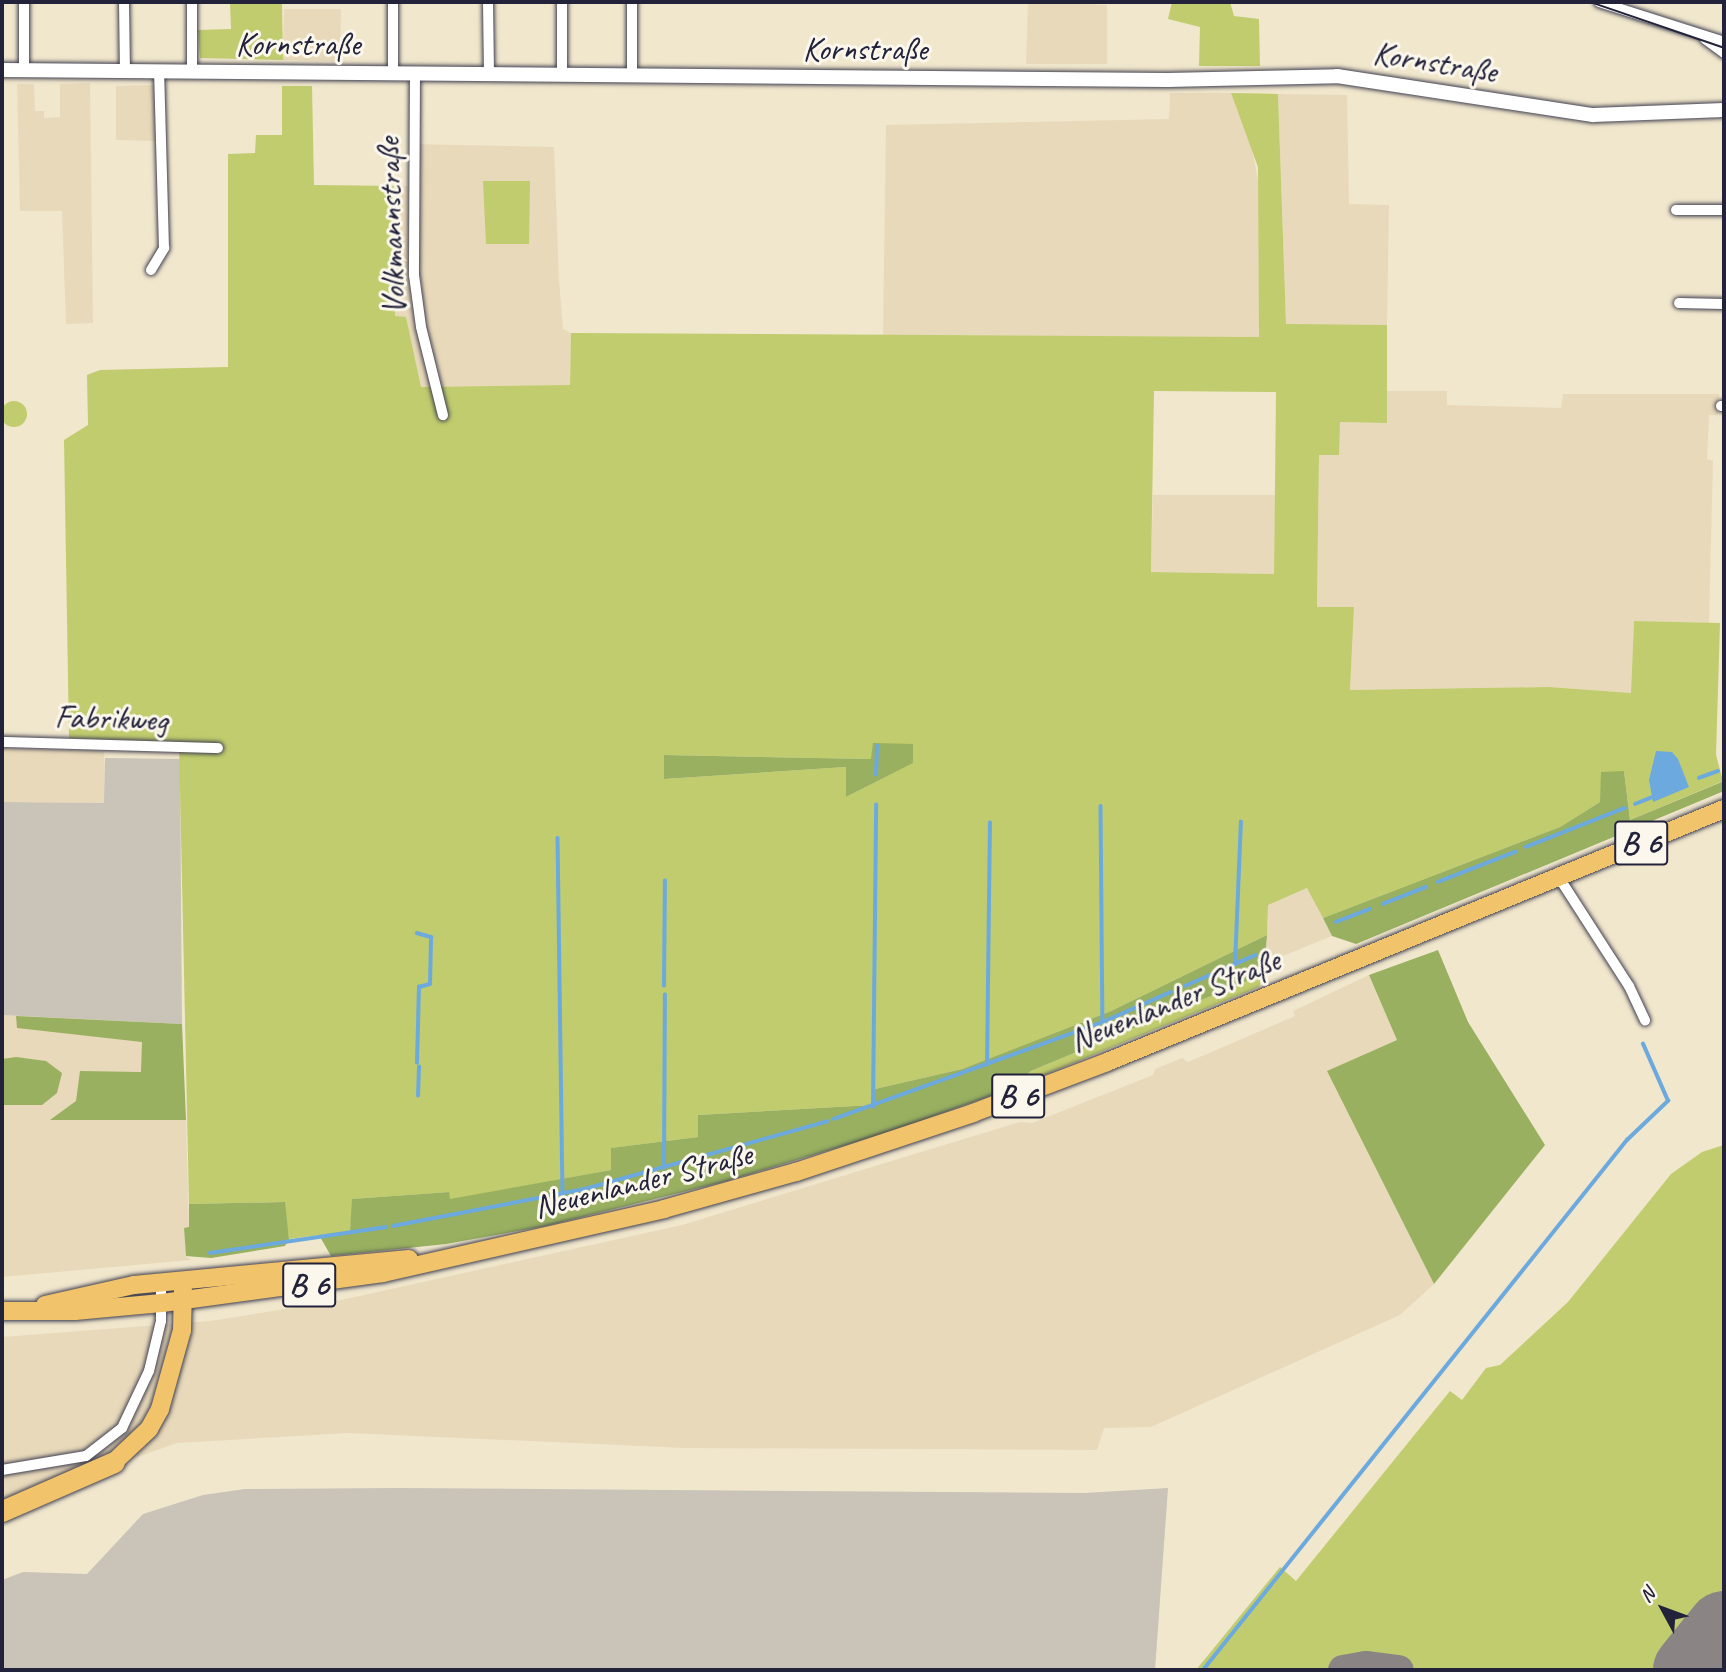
<!DOCTYPE html>
<html>
<head>
<meta charset="utf-8">
<style>
	body { margin:0 }
	#map { position:relative; width:1726px; height:1672px; overflow:hidden; background:#f1e7cd; font-family:Caveat,sans-serif }
	div>[style] { position:absolute }
	[style*='--x'] { left:calc(var(--x)*1px); top:calc(var(--y)*1px); width:calc(var(--w)*1px); rotate:calc(var(--a)*1deg) }
	.built>* { inset:0; background:#e8d9ba }
	.industrial>* { inset:0; background:#c9c3b8 }
	.green>* { inset:0; background:#c0cc6d }
	.round { border-radius:50% }
	.forest>* { inset:0; background:#98b060 }
	.water>* { inset:0; background:#6ca9de }
	.stream>* { height:3.5px; margin:-1.75px; padding:0 1.75px; transform-origin:1.75px; border-radius:1.75px; background:#6ca9de }
	.taxiway>* { height:30px; margin:-15px; padding:0 15px; transform-origin:15px; border-radius:15px; background:#8a8484 }
	.runway>* { height:74px; margin:-37px; padding:0 37px; transform-origin:37px; border-radius:37px; background:#8a8484 }
	.roads { filter:drop-shadow(0 0 2px #414051) drop-shadow(0 0 2px #414051) }
	.minor>* { height:10px; margin:-5px; padding:0 5px; transform-origin:5px; border-radius:5px; background:#fff }
	.tertiary>* { height:14px; margin:-7px; padding:0 7px; transform-origin:7px; border-radius:7px; background:#fff }
	.primary>* { height:18px; margin:-9px; padding:0 9px; transform-origin:9px; border-radius:9px; background:#f1c36a }
	.motorway>* { height:21px; margin:-10.5px; padding:0 10.5px; transform-origin:10.5px; border-radius:10.5px; background:#f1c36a }
	.tram>* { height:2px; margin:-1px; padding:0 1px; transform-origin:1px; border-radius:1px; background:#22223b }
	span { translate:-50% -50%; white-space:nowrap; text-align:center; line-height:1.15; -webkit-text-stroke:6px #fbf7ec; paint-order:stroke }
	.shield-label span { padding:2px 5px; background:#fbf7ec; border:2px solid; border-radius:5px; -webkit-text-stroke-width:0 }
	.shield-label { font-size:32px; color:#22223b; font-weight:700 }
	.street-label { font-size:33px; color:#22223b }
	.frame { position:absolute; inset:0; border:4px solid #22223b; pointer-events:none }
	.north { position:absolute; left:1628px; top:1574px; width:70px; height:70px; -webkit-text-stroke:5px #fbf7ec; paint-order:stroke; rotate:311deg; font-size:19px; font-weight:700; line-height:28px; text-align:center; color:#22223b }
	.north::after { content:''; display:block; margin:auto; width:24px; height:32px; background:#22223b; clip-path:polygon(50% 0,100% 100%,50% 72%,0 100%) }
</style>
</head>
<body>
<div id="map">
	<div class="built">
		<i style="clip-path:polygon(1028px 2px,1107px 5px,1107px 64px,1026px 64px)"></i>
		<i style="clip-path:polygon(284px 9px,341px 9px,340px 61px,283px 60px)"></i>
		<i style="clip-path:polygon(90px 83px,93px 323px,66px 324px,62px 211px,20px 211px,17px 84px,34px 84px,35px 111px,44px 111px,44px 118px,60px 117px,60px 84px)"></i>
		<i style="clip-path:polygon(156px 85px,156px 141px,116px 140px,116px 86px)"></i>
		<i style="clip-path:polygon(1170px 93px,1231px 93px,1252px 149px,1260px 191px,1260px 337px,883px 335px,886px 125px,1169px 119px)"></i>
		<i style="clip-path:polygon(1278px 94px,1347px 95px,1349px 204px,1389px 205px,1387px 325px,1286px 325px)"></i>
		<i style="clip-path:polygon(409px 144px,554px 147px,559px 280px,563px 329px,571px 333px,570px 385px,420px 387px,406px 317px,395px 317px,398px 186px,409px 186px)"></i>
		<i style="clip-path:polygon(1387px 391px,1447px 391px,1447px 405px,1561px 408px,1563px 394px,1719px 394px,1718px 415px,1709px 415px,1707px 459px,1713px 461px,1709px 623px,1634px 621px,1631px 693px,1549px 687px,1350px 690px,1354px 607px,1317px 608px,1319px 455px,1340px 422px,1387px 423px)"></i>
		<i style="clip-path:polygon(1153px 495px,1275px 495px,1274px 574px,1151px 572px)"></i>
		<i style="clip-path:polygon(2px 748px,104px 751px,105px 803px,2px 802px)"></i>
		<i style="clip-path:polygon(1308px 888px,1332px 936px,1266px 963px,1268px 905px)"></i>
		<i style="clip-path:polygon(1369px 975px,1397px 1040px,1328px 1071px,1434px 1284px,1400px 1315px,1151px 1427px,1104px 1428px,1097px 1450px,685px 1448px,348px 1433px,177px 1443px,2px 1504px,2px 1337px,210px 1321px,341px 1300px,682px 1225px,1020px 1122px,1032px 1123px,1153px 1075px,1155px 1069px,1182px 1058px,1188px 1062px,1295px 1016px,1293px 1011px)"></i>
		<i style="clip-path:polygon(2px 1015px,152px 1023px,150px 1119px,186px 1120px,189px 1228px,184px 1228px,186px 1256px,191px 1260px,2px 1277px)"></i>
	</div>
	<div class="industrial">
		<i style="clip-path:polygon(105px 758px,180px 759px,182px 1024px,2px 1015px,2px 802px,104px 803px)"></i>
		<i style="clip-path:polygon(399px 1488px,1085px 1493px,1168px 1488px,1155px 1670px,2px 1670px,2px 1580px,23px 1572px,87px 1574px,143px 1514px,203px 1495px,245px 1489px)"></i>
	</div>
	<div class="green">
		<i style="clip-path:polygon(230px 2px,282px 2px,283px 60px,200px 58px,198px 30px,231px 29px)"></i>
		<i style="clip-path:polygon(1172px 2px,1230px 2px,1234px 16px,1259px 19px,1260px 66px,1199px 66px,1200px 27px,1168px 19px)"></i>
		<i style="clip-path:polygon(evenodd,282px 86px,312px 86px,314px 185px,398px 186px,395px 316px,406px 317px,421px 387px,570px 385px,571px 333px,1259px 337px,1258px 167px,1231px 93px,1278px 94px,1286px 324px,1387px 325px,1387px 423px,1340px 422px,1339px 455px,1319px 455px,1317px 607px,1354px 607px,1350px 690px,1549px 687px,1631px 693px,1634px 621px,1720px 623px,1716px 755px,1723px 781px,1630px 820px,1624px 771px,1600px 802px,1560px 827px,1323px 918px,1307px 888px,1268px 905px,1267px 935px,1111px 1011px,962px 1069px,875px 1089px,872px 1105px,698px 1115px,698px 1137px,612px 1148px,611px 1170px,449px 1200px,449px 1192px,353px 1199px,350px 1231px,289px 1239px,284px 1202px,189px 1204px,179px 742px,69px 738px,64px 440px,88px 425px,87px 375px,100px 370px,228px 367px,228px 154px,255px 153px,256px 135px,282px 135px,282px 86px,1154px 391px,1276px 392px,1274px 574px,1151px 572px,1154px 391px,282px 86px,665px 755px,871px 759px,912px 763px,846px 797px,846px 767px,664px 779px,665px 755px)"></i>
		<i style="clip-path:polygon(483px 181px,530px 181px,529px 244px,486px 244px)"></i>
		<i class="round" style="left:1px;top:401px;width:26px;height:26px"></i>
		<i style="clip-path:polygon(1264px 974px,1259px 987px,1010px 1089px,1031px 1071px)"></i>
		<i style="clip-path:polygon(1724px 1145px,1724px 1670px,1196px 1670px,1280px 1567px,1296px 1581px,1450px 1391px,1462px 1400px,1486px 1368px,1500px 1365px,1568px 1302px,1671px 1174px,1702px 1152px)"></i>
	</div>
	<div class="forest">
		<i style="clip-path:polygon(873px 743px,913px 744px,913px 763px,846px 797px,846px 767px,664px 779px,664px 755px,871px 759px)"></i>
		<i style="clip-path:polygon(1624px 771px,1630px 820px,1724px 781px,1724px 791px,1356px 944px,1332px 936px,1323px 918px,1560px 827px,1600px 802px,1601px 772px)"></i>
		<i style="clip-path:polygon(1267px 935px,1264px 974px,1031px 1071px,1010px 1089px,889px 1132px,727px 1181px,546px 1226px,446px 1244px,331px 1256px,319px 1235px,350px 1231px,352px 1199px,449px 1192px,450px 1199px,611px 1170px,611px 1148px,698px 1137px,698px 1115px,872px 1105px,875px 1089px,962px 1069px,1111px 1011px)"></i>
		<i style="clip-path:polygon(1438px 950px,1468px 1022px,1545px 1145px,1434px 1284px,1327px 1071px,1397px 1040px,1369px 975px)"></i>
		<i style="clip-path:polygon(16px 1016px,182px 1024px,186px 1120px,50px 1120px,76px 1101px,80px 1071px,141px 1072px,142px 1042px,17px 1028px)"></i>
		<i style="clip-path:polygon(16px 1057px,46px 1061px,62px 1073px,57px 1093px,42px 1105px,2px 1105px,2px 1059px)"></i>
		<i style="clip-path:polygon(285px 1202px,289px 1239px,285px 1246px,211px 1258px,186px 1256px,184px 1228px,189px 1227px,189px 1204px)"></i>
	</div>
	<div class="water">
		<i style="clip-path:polygon(1656px 751px,1672px 752px,1678px 759px,1689px 787px,1653px 802px,1649px 780px)"></i>
	</div>
	<div class="stream">
		<i style="--x:876;--y:775;--w:29;--a:-88"></i>
		<i style="--x:1699;--y:778;--w:20;--a:-20"></i>
		<i style="--x:1635;--y:804;--w:22;--a:-22"></i>
		<i style="--x:1101;--y:806;--w:216;--a:89.5"></i>
		<i style="--x:558;--y:838;--w:355;--a:89.2"></i>
		<i style="--x:1526;--y:847;--w:106;--a:-21.5"></i>
		<i style="--x:1438;--y:882;--w:83;--a:-21.3"></i>
		<i style="--x:1383;--y:904;--w:46;--a:-21.6"></i>
		<i style="--x:1336;--y:922;--w:36;--a:-21"></i>
		<i style="--x:417;--y:933;--w:15;--a:16"></i>
		<i style="--x:1235;--y:964;--w:142;--a:-87.6"></i>
		<i style="--x:664;--y:986;--w:105;--a:-89.5"></i>
		<i style="--x:1185;--y:986;--w:77;--a:-23.6"></i>
		<i style="--x:417;--y:1063;--w:76;--a:-88.5"></i>
		<i style="--x:419;--y:987;--w:11;--a:-15"></i>
		<i style="--x:430;--y:984;--w:43;--a:-88.7"></i>
		<i style="--x:987;--y:1065;--w:242;--a:-89.3"></i>
		<i style="--x:418;--y:1096;--w:29;--a:-88"></i>
		<i style="--x:873;--y:1107;--w:302;--a:-89.4"></i>
		<i style="--x:834;--y:1119;--w:286;--a:-19.8"></i>
		<i style="--x:1103;--y:1022;--w:74;--a:-23.8"></i>
		<i style="--x:664;--y:1168;--w:173;--a:-89.7"></i>
		<i style="--x:393;--y:1226;--w:196;--a:-10.9"></i>
		<i style="--x:585;--y:1189;--w:252;--a:-15.6"></i>
		<i style="--x:210;--y:1253;--w:178;--a:-8.4"></i>
		<i style="--x:1203;--y:1670;--w:679;--a:-51.34"></i>
		<i style="--x:1627;--y:1140;--w:57;--a:-43.6"></i>
		<i style="--x:1668;--y:1101;--w:62;--a:-113.7"></i>
	</div>
	<div class="taxiway">
		<i style="--x:1343;--y:1670;--w:23;--a:-10"></i>
		<i style="--x:1366;--y:1666;--w:33;--a:7"></i>
	</div>
	<div class="runway">
		<i style="--x:1690;--y:1670;--w:54;--a:-51"></i>
	</div>
	<div class="roads">
		<div class="minor">
			<i style="--x:124;--y:2;--w:69;--a:89.2"></i>
			<i style="--x:192;--y:2;--w:70;--a:90"></i>
			<i style="--x:488;--y:2;--w:72;--a:89.2"></i>
			<i style="--x:632;--y:2;--w:74;--a:90"></i>
			<i style="--x:1599;--y:2;--w:131;--a:17.7"></i>
			<i style="--x:1705;--y:39;--w:24;--a:36"></i>
			<i style="--x:24;--y:71;--w:69;--a:-90"></i>
			<i style="--x:393;--y:74;--w:72;--a:-90"></i>
			<i style="--x:415;--y:74;--w:201;--a:90.3"></i>
			<i style="--x:414;--y:275;--w:52;--a:82.3"></i>
			<i style="--x:421;--y:327;--w:91;--a:76"></i>
			<i style="--x:562;--y:75;--w:73;--a:-90"></i>
			<i style="--x:1676;--y:210;--w:48;--a:0"></i>
			<i style="--x:151;--y:270;--w:26;--a:-59"></i>
			<i style="--x:164;--y:248;--w:176;--a:-91.6"></i>
			<i style="--x:1679;--y:303;--w:45;--a:1.3"></i>
			<i style="--x:1721;--y:406;--w:3;--a:0"></i>
			<i style="--x:2;--y:742;--w:216;--a:1.6"></i>
			<i style="--x:1558;--y:876;--w:131;--a:57.2"></i>
			<i style="--x:1629;--y:986;--w:38;--a:65"></i>
			<i style="--x:2;--y:1470;--w:85;--a:-9.5"></i>
			<i style="--x:86;--y:1456;--w:46;--a:-37.9"></i>
			<i style="--x:122;--y:1428;--w:63;--a:-64.7"></i>
			<i style="--x:149;--y:1371;--w:51;--a:-76.5"></i>
			<i style="--x:161;--y:1321;--w:35;--a:-90"></i>
		</div>
		<div class="tertiary">
			<i style="--x:2;--y:70;--w:1165;--a:0.49"></i>
			<i style="--x:1167;--y:80;--w:170;--a:-1.3"></i>
			<i style="--x:1337;--y:76;--w:259;--a:8.7"></i>
			<i style="--x:1593;--y:115;--w:131;--a:-2.2"></i>
		</div>
		<div class="primary">
			<i style="--x:45;--y:1305;--w:91;--a:-12.7"></i>
			<i style="--x:134;--y:1285;--w:276;--a:-5.4"></i>
			<i style="--x:2;--y:1311;--w:73;--a:0"></i>
			<i style="--x:75;--y:1311;--w:87;--a:-5.3"></i>
			<i style="--x:162;--y:1303;--w:223;--a:-7.7"></i>
			<i style="--x:383;--y:1273;--w:288;--a:-12.8"></i>
			<i style="--x:664;--y:1209;--w:137;--a:-15.7"></i>
			<i style="--x:796;--y:1172;--w:187;--a:-18.4"></i>
			<i style="--x:973;--y:1113;--w:143;--a:-20.8"></i>
			<i style="--x:1107;--y:1062;--w:667;--a:-22.3"></i>
			<i style="--x:114;--y:1462;--w:48;--a:-43.3"></i>
			<i style="--x:149;--y:1429;--w:23;--a:-61"></i>
			<i style="--x:160;--y:1409;--w:82;--a:-74.4"></i>
			<i style="--x:182;--y:1330;--w:40;--a:-88.6"></i>
		</div>
		<div class="motorway">
			<i style="--x:2;--y:1511;--w:122;--a:-23.6"></i>
		</div>
	</div>
	<div class="tram">
		<i style="--x:1590;--y:2;--w:142;--a:18.9"></i>
	</div>
	<div class="shield-label">
		<span style="left:1641px;top:843px">B 6</span>
		<span style="left:1018px;top:1096px">B 6</span>
		<span style="left:309px;top:1285px">B 6</span>
	</div>
	<div class="street-label">
		<span style="left:298px;top:45px">Kornstraße</span>
		<span style="left:865px;top:50px">Kornstraße</span>
		<span style="left:1435px;top:63px;rotate:9deg">Kornstraße</span>
		<span style="left:392px;top:226px;rotate:-92deg">Volkmannstraße</span>
		<span style="left:111px;top:719px;rotate:2deg">Fabrikweg</span>
		<span style="left:1175px;top:1001px;rotate:-22deg">Neuenlander Straße</span>
		<span style="left:643px;top:1181px;rotate:-14deg">Neuenlander Straße</span>
	</div>
	<div class="frame"></div>
	<div class="north">N</div>
</div>
</body>
</html>
